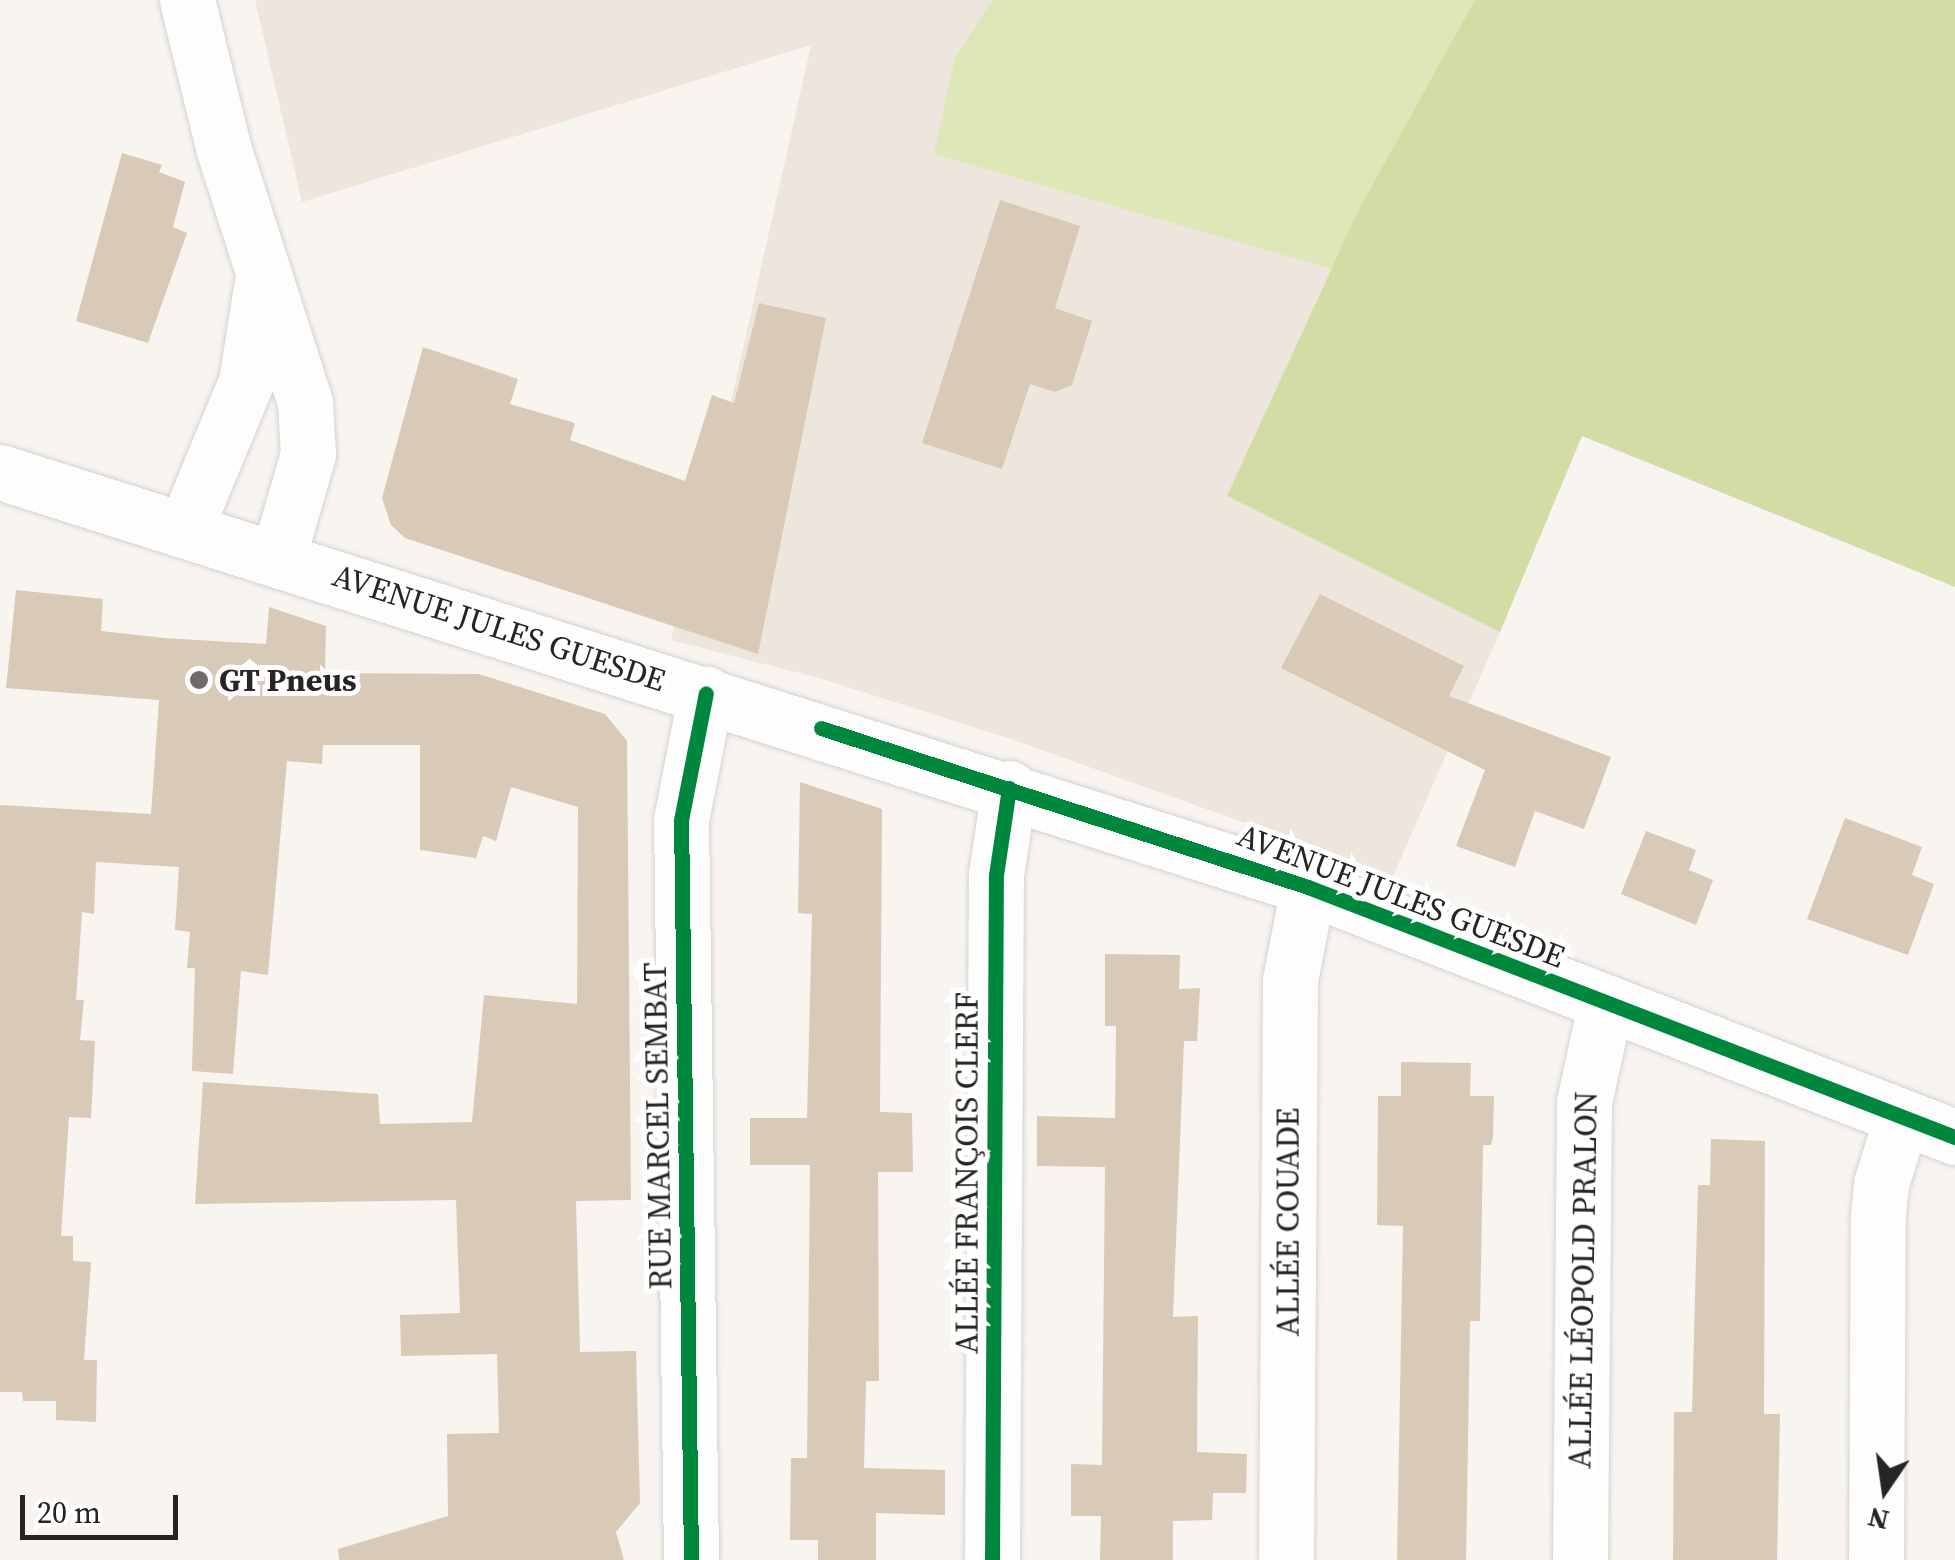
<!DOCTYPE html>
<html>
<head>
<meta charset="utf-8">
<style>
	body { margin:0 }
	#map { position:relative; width:1955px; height:1560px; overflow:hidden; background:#f8f4f0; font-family:"Source Serif 4",serif }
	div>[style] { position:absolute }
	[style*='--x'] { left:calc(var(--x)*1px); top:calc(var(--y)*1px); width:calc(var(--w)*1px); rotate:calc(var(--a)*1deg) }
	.built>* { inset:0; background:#eee5dc }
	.green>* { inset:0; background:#dee7b8 }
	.forest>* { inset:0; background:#d2dca4 }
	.building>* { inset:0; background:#d9c9b7 }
	.roads { filter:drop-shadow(0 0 2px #d5d2d0) drop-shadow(0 0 2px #d5d2d0) }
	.minor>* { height:55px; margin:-27.5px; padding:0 27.5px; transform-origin:27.5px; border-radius:27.5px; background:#fefdfd }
	.major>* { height:55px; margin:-27.5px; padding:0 27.5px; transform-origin:27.5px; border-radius:27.5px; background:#fefdfd }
	.cycleway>* { height:15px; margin:-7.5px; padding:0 7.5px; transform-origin:7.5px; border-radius:7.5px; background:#00873e }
	.dots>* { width:28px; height:28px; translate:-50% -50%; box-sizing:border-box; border:5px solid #fff; border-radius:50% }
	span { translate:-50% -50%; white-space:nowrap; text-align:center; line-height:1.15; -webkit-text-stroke:10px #fff; paint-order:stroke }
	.street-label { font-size:32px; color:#272421 }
	.poi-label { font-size:32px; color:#272421; font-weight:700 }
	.left { translate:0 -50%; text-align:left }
	.north { position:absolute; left:1835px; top:1440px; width:100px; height:100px; -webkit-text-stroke:8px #fff; paint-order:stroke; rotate:193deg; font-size:28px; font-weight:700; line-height:40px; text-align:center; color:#272421 }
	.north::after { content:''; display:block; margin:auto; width:35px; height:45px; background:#272421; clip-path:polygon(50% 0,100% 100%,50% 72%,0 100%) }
	.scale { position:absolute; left:20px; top:1495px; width:158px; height:45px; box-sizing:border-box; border:5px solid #272421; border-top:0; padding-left:12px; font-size:30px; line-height:35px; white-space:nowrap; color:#272421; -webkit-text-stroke:8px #fff; paint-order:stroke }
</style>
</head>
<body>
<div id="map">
	<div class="built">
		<i style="clip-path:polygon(255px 0,992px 0,956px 57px,935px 154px,1331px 269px,1228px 495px,1500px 632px,1393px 876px,1014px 740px,819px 678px,671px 640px,711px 491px,811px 45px,302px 202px)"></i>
	</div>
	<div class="green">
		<i style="clip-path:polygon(992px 0,1475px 0,1331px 269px,934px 154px,955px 57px)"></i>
	</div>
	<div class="forest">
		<i style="clip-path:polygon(1475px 0,1955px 0,1955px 587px,1582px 436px,1500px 632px,1227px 496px,1357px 213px)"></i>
	</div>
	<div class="building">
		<i style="clip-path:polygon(122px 153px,162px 165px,159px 172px,185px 182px,173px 227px,187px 233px,148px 343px,76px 321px)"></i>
		<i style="clip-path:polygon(1000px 200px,1080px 226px,1055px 308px,1092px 321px,1072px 385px,1055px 392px,1030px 384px,1002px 469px,922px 443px)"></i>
		<i style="clip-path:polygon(759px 303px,826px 318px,758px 654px,405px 538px,391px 525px,382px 498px,423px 347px,518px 379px,510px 404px,575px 423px,570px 440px,685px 481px,712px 395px,734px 403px)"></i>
		<i style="clip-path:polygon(16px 590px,103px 599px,101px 631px,164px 638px,266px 644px,269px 607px,326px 626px,325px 673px,479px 674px,605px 714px,627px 741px,631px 1200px,576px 1201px,580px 1352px,636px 1351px,640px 1503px,616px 1532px,624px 1560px,339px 1560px,338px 1549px,448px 1516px,447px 1434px,499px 1433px,497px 1354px,401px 1356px,400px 1315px,460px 1313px,456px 1200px,195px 1204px,203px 1082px,378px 1094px,380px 1124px,472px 1122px,484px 995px,577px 1004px,578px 807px,511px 787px,496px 841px,483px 836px,476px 858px,420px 850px,420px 745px,323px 745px,322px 764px,287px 761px,268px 975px,241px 971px,233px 1074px,192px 1071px,195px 968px,187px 968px,190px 932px,175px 930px,179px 867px,96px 862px,94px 914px,82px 912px,76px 1000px,84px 1000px,80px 1040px,95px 1041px,91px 1118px,69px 1117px,61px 1236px,73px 1236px,73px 1261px,91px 1262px,84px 1360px,97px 1360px,96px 1422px,56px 1420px,56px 1401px,23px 1401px,22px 1392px,0 1392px,0 805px,151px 814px,159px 700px,6px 688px)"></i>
		<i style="clip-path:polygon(1320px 594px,1464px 666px,1449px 696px,1611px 757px,1584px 829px,1535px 811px,1515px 867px,1456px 846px,1485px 770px,1281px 668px)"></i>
		<i style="clip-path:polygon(800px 782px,882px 809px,880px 1112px,912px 1113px,913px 1172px,878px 1172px,879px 1381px,866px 1381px,864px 1468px,945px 1470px,945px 1515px,876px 1513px,876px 1560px,818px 1560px,818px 1540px,790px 1540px,791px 1458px,807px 1458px,810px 1165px,750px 1165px,750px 1118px,807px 1118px,812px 914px,798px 913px)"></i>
		<i style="clip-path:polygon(1845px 818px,1922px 847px,1912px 875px,1934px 884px,1908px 955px,1807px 919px)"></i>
		<i style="clip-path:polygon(1646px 831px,1696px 850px,1689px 870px,1713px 880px,1696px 925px,1621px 894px)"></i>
		<i style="clip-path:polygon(1105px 954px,1180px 955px,1179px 989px,1200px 988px,1197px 1041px,1184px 1041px,1173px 1317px,1198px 1316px,1197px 1452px,1247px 1454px,1246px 1493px,1213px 1493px,1212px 1520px,1173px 1521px,1173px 1560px,1100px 1560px,1101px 1516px,1071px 1516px,1071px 1464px,1102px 1465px,1105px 1167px,1037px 1166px,1037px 1116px,1115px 1118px,1116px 1026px,1105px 1026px)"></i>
		<i style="clip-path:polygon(1401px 1062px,1471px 1063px,1470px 1096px,1494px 1096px,1493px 1136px,1491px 1145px,1483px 1145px,1480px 1321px,1470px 1321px,1466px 1560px,1397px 1560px,1403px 1226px,1377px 1225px,1378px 1096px,1401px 1096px)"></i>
		<i style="clip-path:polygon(1711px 1139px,1765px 1141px,1764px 1414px,1780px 1414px,1777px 1560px,1673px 1560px,1674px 1412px,1692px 1412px,1698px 1185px,1710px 1185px)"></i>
	</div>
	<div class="roads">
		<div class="minor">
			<i style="--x:187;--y:0;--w:151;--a:76.2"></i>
			<i style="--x:223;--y:147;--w:269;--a:72.2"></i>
			<i style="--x:305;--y:403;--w:51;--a:86.6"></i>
			<i style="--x:308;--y:454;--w:107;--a:106.2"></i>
			<i style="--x:185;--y:529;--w:159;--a:-67.5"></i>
			<i style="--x:246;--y:382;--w:96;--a:-81"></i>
			<i style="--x:691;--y:1560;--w:740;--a:-90.77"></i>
			<i style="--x:681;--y:820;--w:129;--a:-78.9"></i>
			<i style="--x:992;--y:1560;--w:685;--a:-89.67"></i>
			<i style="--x:996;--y:875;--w:88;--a:-81.5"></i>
			<i style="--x:1286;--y:1560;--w:580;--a:-89.6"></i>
			<i style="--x:1290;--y:980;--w:95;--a:-79"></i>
			<i style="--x:1580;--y:1560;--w:458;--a:-89.5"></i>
			<i style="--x:1584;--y:1102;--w:102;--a:-77.6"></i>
			<i style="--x:1876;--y:1560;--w:343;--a:-89.7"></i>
			<i style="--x:1878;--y:1217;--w:33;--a:-85"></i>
			<i style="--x:1881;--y:1184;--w:71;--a:-72.8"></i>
		</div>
		<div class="major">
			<i style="--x:0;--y:472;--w:1372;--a:17.6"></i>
			<i style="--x:1308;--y:887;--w:694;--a:21.13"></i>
		</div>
	</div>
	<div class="cycleway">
		<i style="--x:821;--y:728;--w:512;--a:18.08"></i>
		<i style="--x:1308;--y:887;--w:694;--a:21.13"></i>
		<i style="--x:691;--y:1560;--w:740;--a:-90.77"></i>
		<i style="--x:681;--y:820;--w:129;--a:-78.9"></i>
		<i style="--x:992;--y:1560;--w:685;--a:-89.67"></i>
		<i style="--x:996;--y:875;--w:88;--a:-81.5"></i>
	</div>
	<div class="dots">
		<i style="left:199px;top:680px;background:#706d69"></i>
	</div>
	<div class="street-label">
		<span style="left:499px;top:628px;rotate:18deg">AVENUE JULES GUESDE</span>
		<span style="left:1401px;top:896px;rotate:21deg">AVENUE JULES GUESDE</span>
		<span style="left:658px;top:1126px;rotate:-91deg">RUE MARCEL SEMBAT</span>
		<span style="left:967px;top:1173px;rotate:-90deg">ALLÉE FRANÇOIS CLERF</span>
		<span style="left:1288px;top:1222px;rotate:-90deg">ALLÉE COUADE</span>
		<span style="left:1583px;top:1280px;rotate:-89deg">ALLÉE LÉOPOLD PRALON</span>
	</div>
	<div class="poi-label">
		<span class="left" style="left:219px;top:680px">GT Pneus</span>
	</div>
	<div class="north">N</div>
	<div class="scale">20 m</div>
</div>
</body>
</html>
